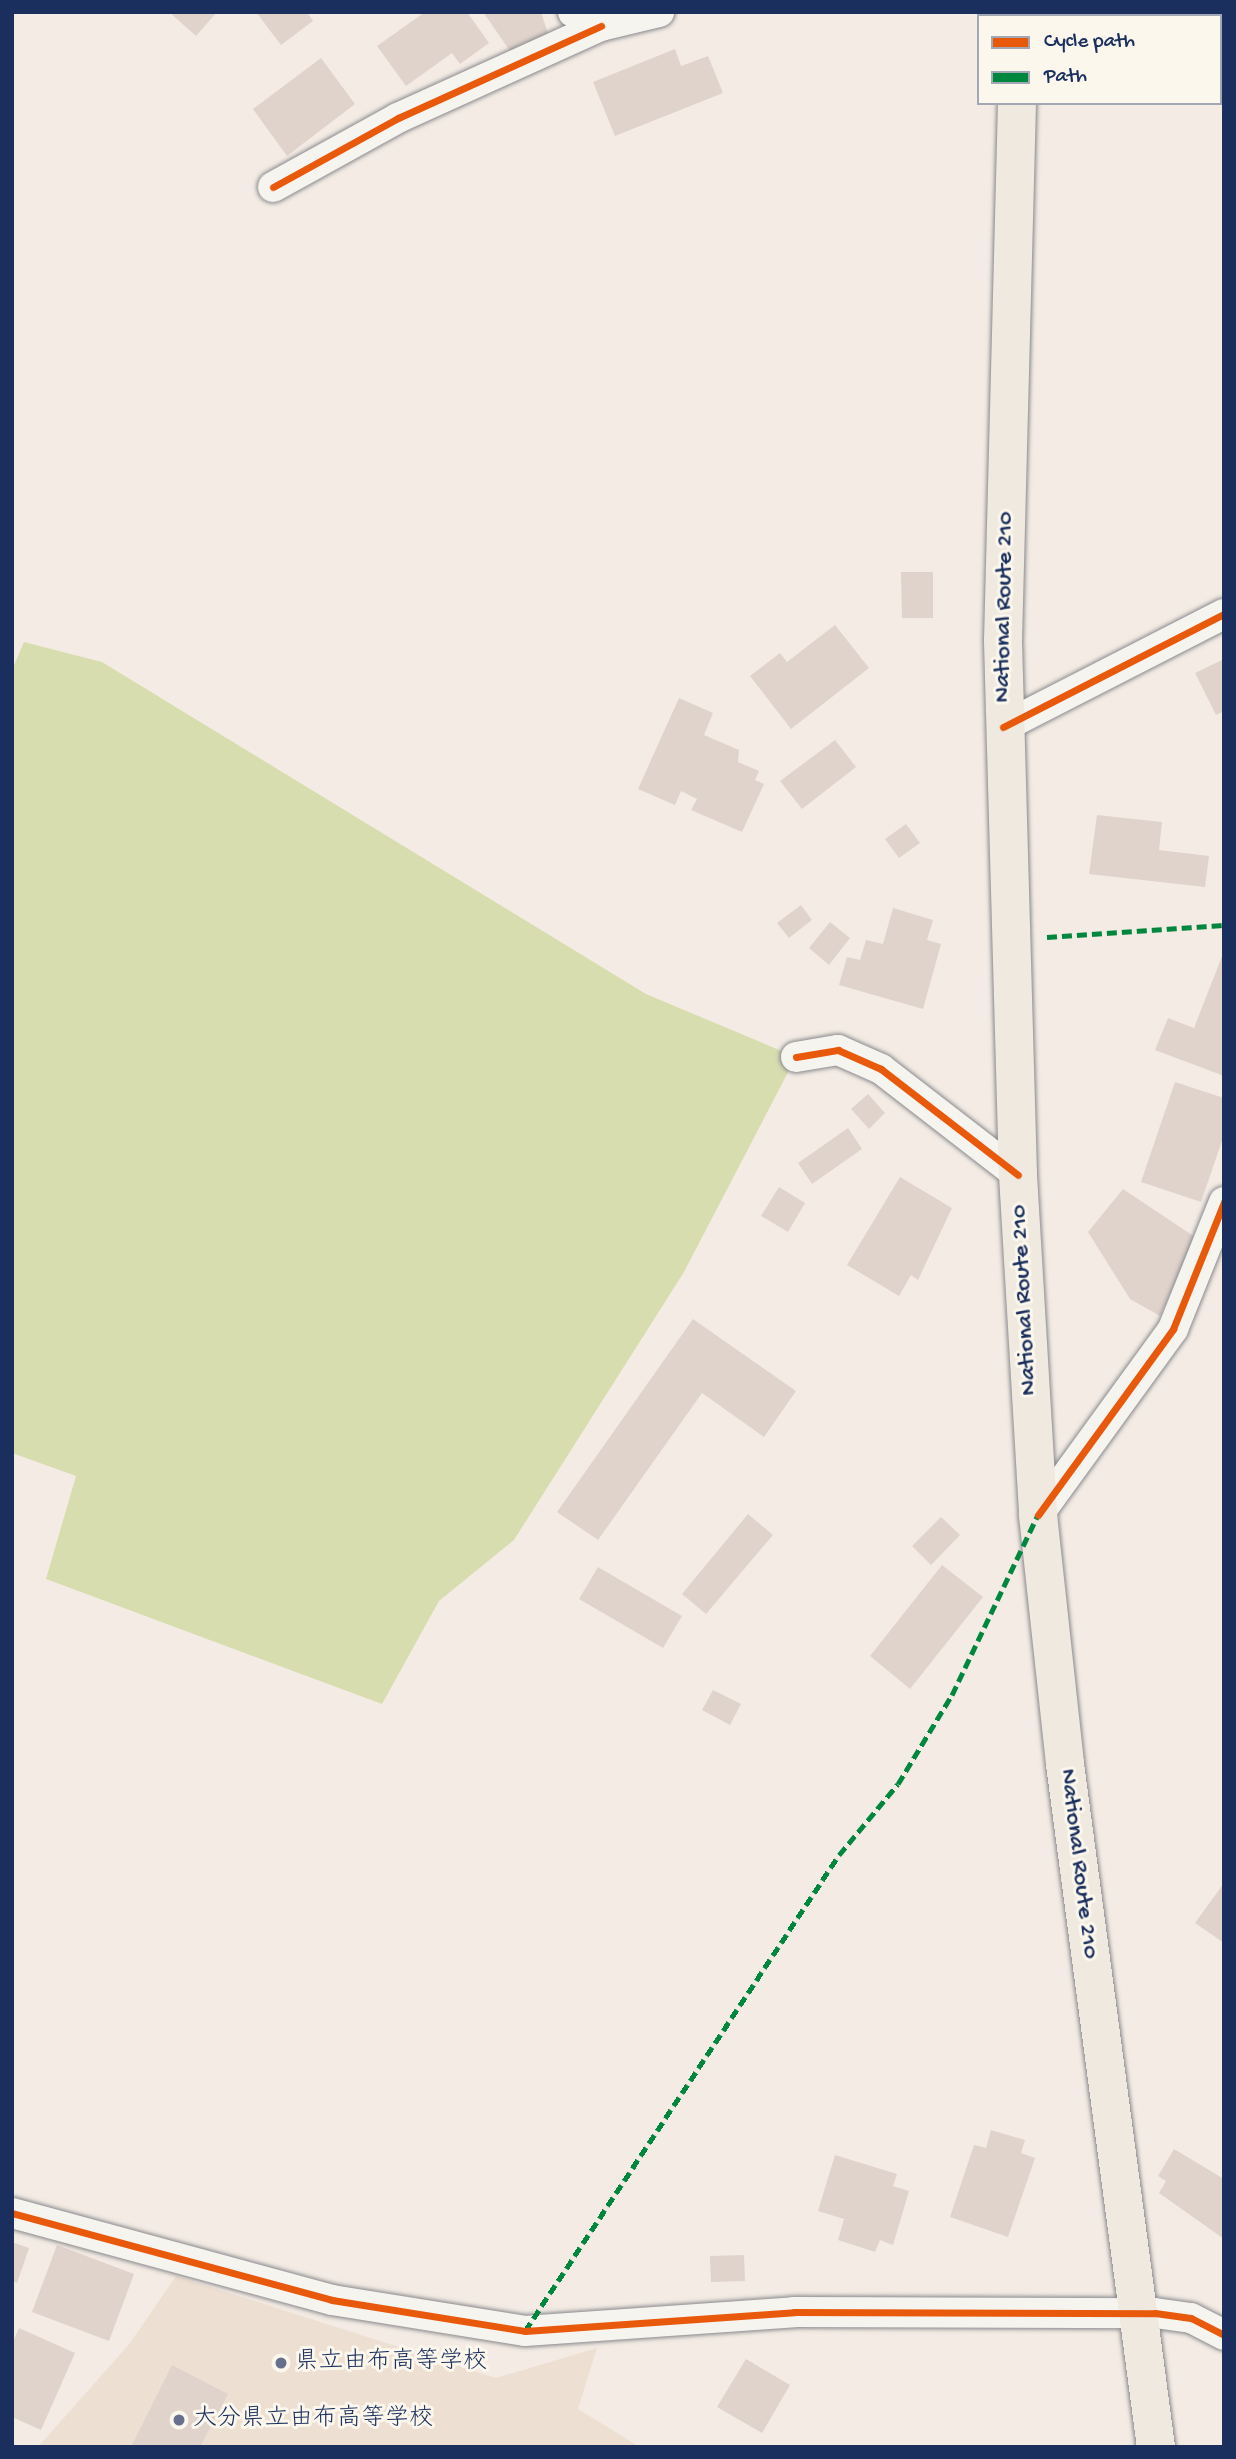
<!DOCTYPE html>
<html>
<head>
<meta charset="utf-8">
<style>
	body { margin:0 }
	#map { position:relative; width:1236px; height:2459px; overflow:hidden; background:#f4ece4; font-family:"Gochi Hand","Klee One",sans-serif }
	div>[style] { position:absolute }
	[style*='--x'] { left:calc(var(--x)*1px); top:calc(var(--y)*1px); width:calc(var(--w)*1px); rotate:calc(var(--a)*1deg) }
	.built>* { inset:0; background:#eedfd3 }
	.green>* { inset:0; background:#d8ddb0 }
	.building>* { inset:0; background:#e0d3cc }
	.roads { filter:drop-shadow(0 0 2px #89898e) drop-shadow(0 0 2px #89898e) }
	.street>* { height:30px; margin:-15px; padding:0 15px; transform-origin:15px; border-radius:15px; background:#f6f4ef }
	.highway>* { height:38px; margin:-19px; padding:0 19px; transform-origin:19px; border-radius:19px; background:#efe9e0 }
	.quiet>* { height:5px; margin-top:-2.5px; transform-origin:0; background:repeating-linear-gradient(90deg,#00873e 0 10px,transparent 0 15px) }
	.cycleway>* { height:7px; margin:-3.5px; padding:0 3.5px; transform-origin:3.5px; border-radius:3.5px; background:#e8590c }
	.dots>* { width:19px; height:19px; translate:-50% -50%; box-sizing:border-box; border:4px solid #fbf7ec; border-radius:50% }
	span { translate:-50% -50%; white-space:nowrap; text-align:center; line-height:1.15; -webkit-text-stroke:6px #fbf7ec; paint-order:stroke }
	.street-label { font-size:24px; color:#1b2f5e }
	.poi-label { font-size:24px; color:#1b2f5e }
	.left { translate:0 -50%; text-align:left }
	.frame { position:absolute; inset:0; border:14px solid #1b2f5e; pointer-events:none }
	.legend { position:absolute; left:977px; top:14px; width:245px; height:91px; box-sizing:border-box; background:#fbf7ec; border:2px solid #a1a7b3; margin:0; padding:9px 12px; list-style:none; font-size:21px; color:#1b2f5e }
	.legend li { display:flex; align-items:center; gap:14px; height:35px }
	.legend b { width:35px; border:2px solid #a1a7b3 }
</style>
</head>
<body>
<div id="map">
	<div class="built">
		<i style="clip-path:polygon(176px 2276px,496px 2378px,597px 2348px,578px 2409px,640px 2447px,38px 2447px,130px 2343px)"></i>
	</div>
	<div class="green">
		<i style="clip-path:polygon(24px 642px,102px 662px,646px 994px,796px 1057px,684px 1272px,514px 1540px,439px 1601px,382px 1704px,46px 1579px,76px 1476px,12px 1453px,12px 670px)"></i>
	</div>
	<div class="building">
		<i style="clip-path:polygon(169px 12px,217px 12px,196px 36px)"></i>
		<i style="clip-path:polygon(256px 12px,307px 12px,313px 21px,281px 45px)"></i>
		<i style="clip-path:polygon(425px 12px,467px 12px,489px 43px,460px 64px,452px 53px,406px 86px,377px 46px)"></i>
		<i style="clip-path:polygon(483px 12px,541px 12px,551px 43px,510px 51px)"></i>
		<i style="clip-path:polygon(675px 49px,681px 66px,708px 56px,723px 93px,615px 136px,593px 82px)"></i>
		<i style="clip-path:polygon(321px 58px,355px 104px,287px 156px,253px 109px)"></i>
		<i style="clip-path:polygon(901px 572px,933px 572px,933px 618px,902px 618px)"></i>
		<i style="clip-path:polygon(835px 625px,869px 668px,791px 729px,750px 676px,780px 653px,787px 662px)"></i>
		<i style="clip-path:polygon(1224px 659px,1224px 711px,1216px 715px,1195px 673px)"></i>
		<i style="clip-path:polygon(679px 698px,713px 713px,704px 735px,739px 750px,738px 762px,759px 771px,755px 780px,764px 784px,742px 832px,691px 810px,697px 799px,681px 791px,675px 805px,638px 789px)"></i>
		<i style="clip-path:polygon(835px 740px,856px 767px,802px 809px,780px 781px)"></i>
		<i style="clip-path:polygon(1097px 815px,1162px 822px,1159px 850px,1209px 856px,1205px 887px,1089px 874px)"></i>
		<i style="clip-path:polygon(906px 824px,920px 843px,899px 858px,885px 839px)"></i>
		<i style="clip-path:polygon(801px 905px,812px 920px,789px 938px,777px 923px)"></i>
		<i style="clip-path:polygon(893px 908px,933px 920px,927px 940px,941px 944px,923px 1009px,839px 985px,847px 957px,860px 960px,866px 940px,883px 944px)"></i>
		<i style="clip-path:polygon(830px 922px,850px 938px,829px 965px,809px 948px)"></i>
		<i style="clip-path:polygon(1224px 951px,1224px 1076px,1155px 1050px,1168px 1018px,1194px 1028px)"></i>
		<i style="clip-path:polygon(1175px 1082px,1224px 1098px,1224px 1135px,1201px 1202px,1141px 1182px)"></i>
		<i style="clip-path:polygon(868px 1094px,885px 1113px,869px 1129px,851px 1109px)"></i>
		<i style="clip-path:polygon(848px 1128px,862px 1149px,812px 1184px,798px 1163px)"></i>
		<i style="clip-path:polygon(900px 1177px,952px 1208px,918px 1280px,911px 1275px,899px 1296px,847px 1265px)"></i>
		<i style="clip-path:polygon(779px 1187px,805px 1203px,788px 1232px,761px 1216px)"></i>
		<i style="clip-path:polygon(1123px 1189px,1195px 1237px,1160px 1316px,1130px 1299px,1088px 1232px)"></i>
		<i style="clip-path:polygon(693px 1319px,796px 1391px,764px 1437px,702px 1393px,598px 1540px,557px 1512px)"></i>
		<i style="clip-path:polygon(748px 1514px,773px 1535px,706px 1614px,682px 1594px)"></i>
		<i style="clip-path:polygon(941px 1517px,960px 1535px,931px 1565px,912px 1546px)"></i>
		<i style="clip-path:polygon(942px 1565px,983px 1597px,910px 1689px,870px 1656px)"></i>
		<i style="clip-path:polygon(598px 1567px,682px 1616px,663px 1648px,579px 1599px)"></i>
		<i style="clip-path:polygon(713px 1690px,741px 1704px,730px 1725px,702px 1710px)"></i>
		<i style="clip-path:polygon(1224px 1883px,1224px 1943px,1195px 1923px)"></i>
		<i style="clip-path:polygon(991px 2130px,1025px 2140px,1021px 2153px,1035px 2158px,1008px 2237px,950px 2217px,974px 2145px,986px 2148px)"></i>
		<i style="clip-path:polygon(1174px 2149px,1224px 2179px,1224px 2239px,1159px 2193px,1166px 2181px,1158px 2176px)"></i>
		<i style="clip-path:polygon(835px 2155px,897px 2174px,893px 2186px,909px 2191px,893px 2245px,880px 2240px,875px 2252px,838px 2240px,844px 2219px,818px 2211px)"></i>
		<i style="clip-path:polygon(12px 2242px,29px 2248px,17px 2283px,12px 2281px)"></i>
		<i style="clip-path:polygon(57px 2245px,134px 2274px,109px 2341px,32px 2312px)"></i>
		<i style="clip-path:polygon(744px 2255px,745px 2281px,711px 2282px,710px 2256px)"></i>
		<i style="clip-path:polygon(19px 2328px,75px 2353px,41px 2430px,12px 2417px,12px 2344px)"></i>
		<i style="clip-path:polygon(746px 2359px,790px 2385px,762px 2433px,717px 2407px)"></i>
		<i style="clip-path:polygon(172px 2365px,228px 2394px,200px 2447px,131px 2447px)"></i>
	</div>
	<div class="roads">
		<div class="street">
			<i style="--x:573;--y:12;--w:31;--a:27"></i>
			<i style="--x:601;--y:26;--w:60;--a:-13.6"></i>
			<i style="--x:273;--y:187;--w:143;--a:-28.9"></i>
			<i style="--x:398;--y:118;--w:223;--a:-24.4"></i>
			<i style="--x:1003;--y:727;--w:248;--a:-27.1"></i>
			<i style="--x:796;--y:1057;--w:43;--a:-9.5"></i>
			<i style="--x:838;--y:1050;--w:47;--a:23.8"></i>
			<i style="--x:881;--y:1069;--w:173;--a:37.7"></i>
			<i style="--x:1038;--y:1515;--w:230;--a:-54"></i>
			<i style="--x:1173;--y:1329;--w:137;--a:-68.1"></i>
			<i style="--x:12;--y:2213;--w:332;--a:15.2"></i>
			<i style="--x:332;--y:2300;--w:195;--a:9.1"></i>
			<i style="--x:525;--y:2331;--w:270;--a:-4"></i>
			<i style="--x:794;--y:2312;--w:361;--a:0.2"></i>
			<i style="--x:1155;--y:2313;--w:36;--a:8"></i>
			<i style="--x:1191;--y:2318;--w:37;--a:27"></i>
		</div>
		<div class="highway">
			<i style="--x:1019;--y:16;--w:4;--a:-90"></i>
			<i style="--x:1017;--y:103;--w:538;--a:91.49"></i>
			<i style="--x:1003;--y:641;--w:534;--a:88.39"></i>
			<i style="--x:1018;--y:1175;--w:341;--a:86.6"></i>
			<i style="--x:1038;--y:1515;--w:250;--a:83.8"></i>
			<i style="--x:1065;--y:1764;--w:689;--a:82.41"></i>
		</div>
	</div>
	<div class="quiet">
		<i style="--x:1047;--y:937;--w:177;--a:-3.9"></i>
		<i style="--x:525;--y:2331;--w:570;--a:-56.59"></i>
		<i style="--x:839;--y:1855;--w:92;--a:-50.3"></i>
		<i style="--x:898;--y:1784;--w:104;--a:-58.8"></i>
		<i style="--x:952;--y:1695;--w:199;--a:-64.5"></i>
	</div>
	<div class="cycleway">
		<i style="--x:273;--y:187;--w:143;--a:-28.9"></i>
		<i style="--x:398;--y:118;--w:223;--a:-24.4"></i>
		<i style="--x:1003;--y:727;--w:248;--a:-27.1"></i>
		<i style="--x:796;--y:1057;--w:43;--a:-9.5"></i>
		<i style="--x:838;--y:1050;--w:47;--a:23.8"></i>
		<i style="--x:881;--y:1069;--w:173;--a:37.7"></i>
		<i style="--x:1038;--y:1515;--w:230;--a:-54"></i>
		<i style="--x:1173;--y:1329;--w:137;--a:-68.1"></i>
		<i style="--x:12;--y:2213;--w:332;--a:15.2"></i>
		<i style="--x:332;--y:2300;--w:195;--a:9.1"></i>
		<i style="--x:525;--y:2331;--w:270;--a:-4"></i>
		<i style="--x:794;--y:2312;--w:361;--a:0.2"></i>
		<i style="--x:1155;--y:2313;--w:36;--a:8"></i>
		<i style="--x:1191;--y:2318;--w:37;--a:27"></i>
	</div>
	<div class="dots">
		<i style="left:281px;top:2363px;background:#67718d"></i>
		<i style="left:179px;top:2420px;background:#67718d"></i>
	</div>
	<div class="street-label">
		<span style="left:1005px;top:607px;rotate:-89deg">National Route 210</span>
		<span style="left:1025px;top:1300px;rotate:-93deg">National Route 210</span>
		<span style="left:1078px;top:1864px;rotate:83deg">National Route 210</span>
	</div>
	<div class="poi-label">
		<span class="left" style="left:295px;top:2363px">県立由布高等学校</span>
		<span class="left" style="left:193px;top:2420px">大分県立由布高等学校</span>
	</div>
	<div class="frame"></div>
	<ul class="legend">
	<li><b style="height:9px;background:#e8590c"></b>Cycle path</li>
	<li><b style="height:9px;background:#00873e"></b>Path</li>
	</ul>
</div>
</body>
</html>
